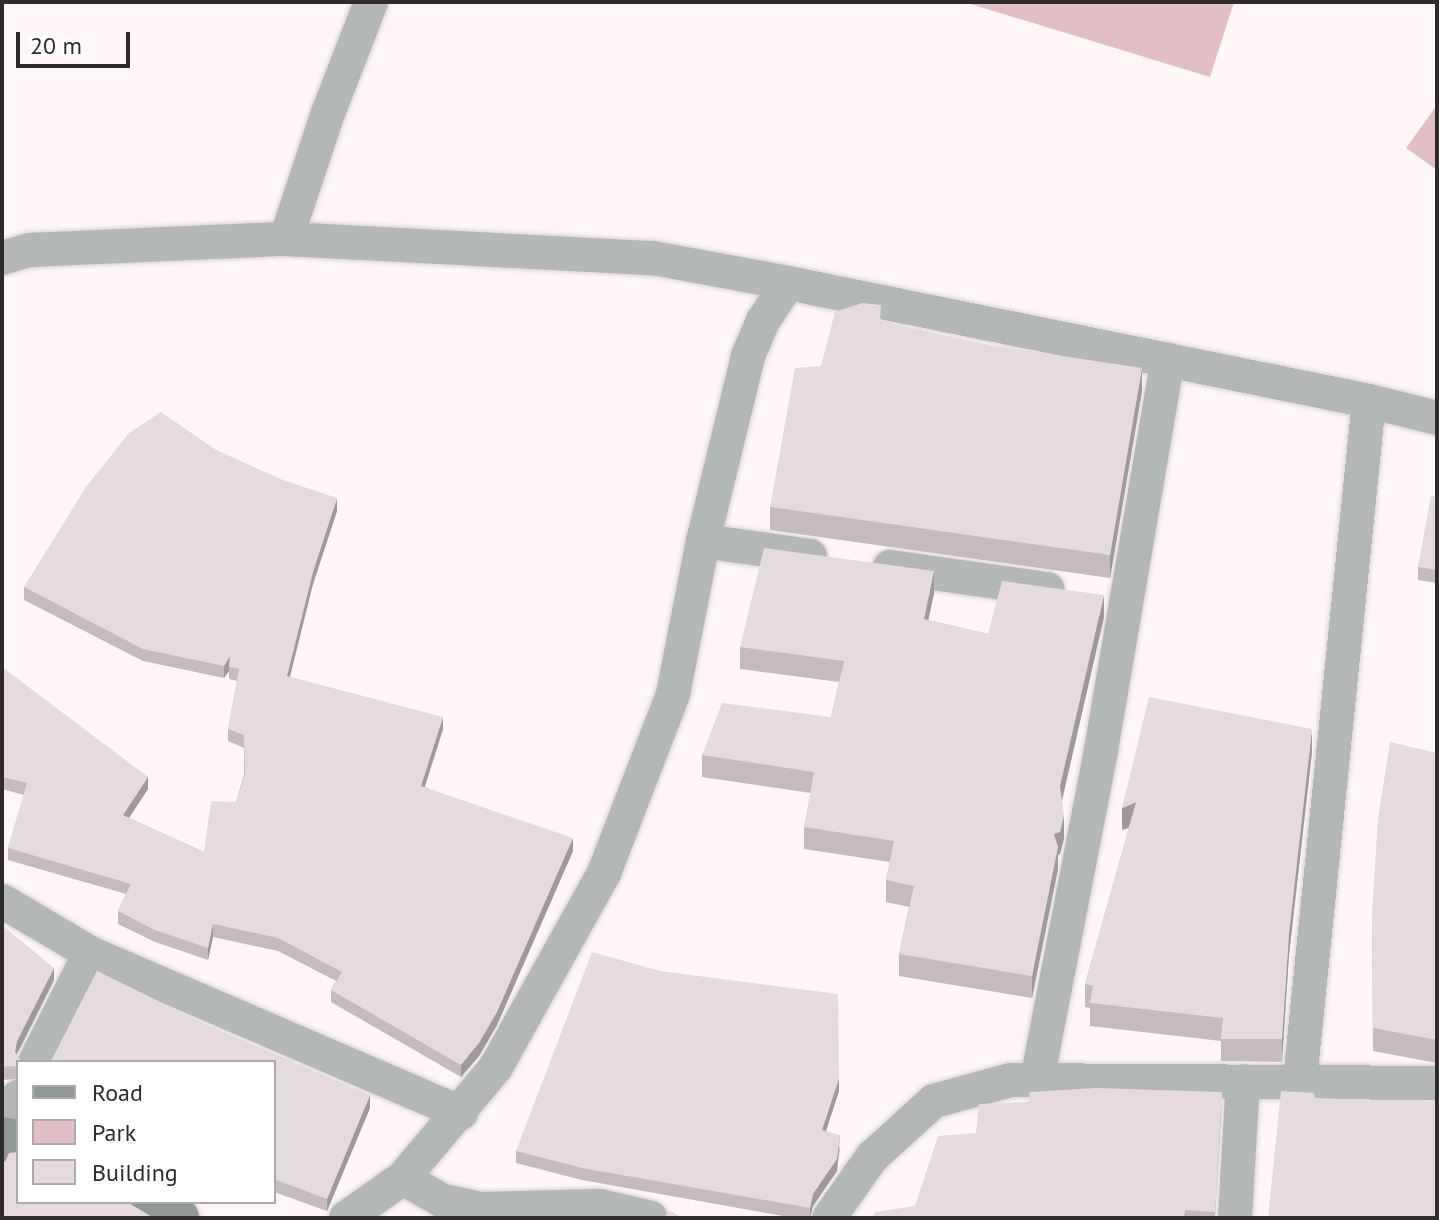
<!DOCTYPE html>
<html>
<head>
<meta charset="utf-8">
<style>
	body { margin:0 }
	#map { position:relative; width:1439px; height:1220px; overflow:hidden; background:#fff6f8; font-family:"PT Sans",sans-serif }
	div>[style] { position:absolute }
	[style*='--x'] { left:calc(var(--x)*1px); top:calc(var(--y)*1px); width:calc(var(--w)*1px); rotate:calc(var(--a)*1deg) }
	.green>* { inset:0; background:#e2bfc6 }
	.roads { filter:drop-shadow(0 0 2px #dad1d3) drop-shadow(0 0 2px #dad1d3) }
	.street>* { height:34px; margin:-17px; padding:0 17px; transform-origin:17px; border-radius:17px; background:#b3b7b5 }
	.secondary>* { height:44px; margin:-22px; padding:0 22px; transform-origin:22px; border-radius:22px; background:#929895 }
	.wall>* { inset:0; background:#c5bbbd }
	.shaded-wall>* { inset:0; background:#a0999a }
	.building>* { inset:0; background:#e5dadc }
	span { translate:-50% -50%; white-space:nowrap; text-align:center; line-height:1.15; -webkit-text-stroke:7px #fff; paint-order:stroke }
	.frame { position:absolute; inset:0; border:4px solid #2f2b2c; pointer-events:none }
	.legend { position:absolute; left:16px; top:1060px; width:260px; height:144px; box-sizing:border-box; background:#fff; border:2px solid #acaaab; margin:0; padding:10px 14px; list-style:none; font-size:24px; color:#2f2b2c }
	.legend li { display:flex; align-items:center; gap:16px; height:40px }
	.legend b { width:40px; border:2px solid #acaaab }
	.scale { position:absolute; left:16px; top:32px; width:114px; height:36px; box-sizing:border-box; border:4px solid #2f2b2c; border-top:0; padding-left:10px; font-size:24px; line-height:28px; white-space:nowrap; color:#2f2b2c; -webkit-text-stroke:6px #fff; paint-order:stroke }
</style>
</head>
<body>
<div id="map">
	<div class="green">
		<i style="clip-path:polygon(964px 2px,1234px 2px,1210px 77px)"></i>
		<i style="clip-path:polygon(1437px 105px,1437px 170px,1406px 148px)"></i>
	</div>
	<div class="roads">
		<div class="street">
			<i style="--x:286;--y:239;--w:133;--a:-71.6"></i>
			<i style="--x:328;--y:113;--w:119;--a:-68.8"></i>
			<i style="--x:2;--y:258;--w:29;--a:-16"></i>
			<i style="--x:30;--y:250;--w:256;--a:-2.5"></i>
			<i style="--x:286;--y:239;--w:367;--a:3"></i>
			<i style="--x:653;--y:258;--w:137;--a:10.5"></i>
			<i style="--x:703;--y:541;--w:108;--a:8"></i>
			<i style="--x:890;--y:567;--w:159;--a:8"></i>
			<i style="--x:2;--y:901;--w:102;--a:30.6"></i>
			<i style="--x:35;--y:1062;--w:122;--a:-63.2"></i>
			<i style="--x:90;--y:953;--w:404;--a:23.3"></i>
			<i style="--x:1037;--y:1080;--w:336;--a:-79"></i>
			<i style="--x:1101;--y:750;--w:396;--a:-80.3"></i>
			<i style="--x:1300;--y:1080;--w:682;--a:-84.2"></i>
			<i style="--x:2;--y:1130;--w:37;--a:-64"></i>
			<i style="--x:403;--y:1178;--w:46;--a:29.9"></i>
			<i style="--x:443;--y:1201;--w:38;--a:12"></i>
			<i style="--x:480;--y:1209;--w:120;--a:-1.4"></i>
			<i style="--x:600;--y:1206;--w:52;--a:13.2"></i>
			<i style="--x:346;--y:1218;--w:70;--a:-35.1"></i>
			<i style="--x:403;--y:1178;--w:145;--a:-50"></i>
			<i style="--x:496;--y:1067;--w:222;--a:-60.9"></i>
			<i style="--x:604;--y:873;--w:192;--a:-68.9"></i>
			<i style="--x:673;--y:694;--w:156;--a:-78.9"></i>
			<i style="--x:703;--y:541;--w:190;--a:-76.3"></i>
			<i style="--x:748;--y:356;--w:38;--a:-67"></i>
			<i style="--x:763;--y:321;--w:45;--a:-56.7"></i>
			<i style="--x:788;--y:283;--w:593;--a:11.48"></i>
			<i style="--x:1369;--y:401;--w:70;--a:14"></i>
			<i style="--x:829;--y:1218;--w:75;--a:-54.8"></i>
			<i style="--x:872;--y:1157;--w:84;--a:-42.1"></i>
			<i style="--x:934;--y:1101;--w:80;--a:-15.3"></i>
			<i style="--x:1011;--y:1080;--w:426;--a:0.4"></i>
			<i style="--x:1235;--y:1218;--w:137;--a:-86.7"></i>
		</div>
		<div class="secondary">
			<i style="--x:2;--y:1139;--w:16;--a:11"></i>
			<i style="--x:151;--y:1202;--w:31;--a:32"></i>
		</div>
	</div>
	<div class="wall">
		<i style="clip-path:polygon(881px 321px,1142px 391px,1110px 578px,770px 530px,770px 507px,821px 366px)"></i>
		<i style="clip-path:polygon(216px 450px,337px 511px,313px 584px,290px 677px,443px 729px,425px 787px,573px 851px,497px 1025px,479px 1056px,461px 1077px,331px 1002px,331px 990px,336px 981px,278px 951px,213px 937px,208px 960px,155px 942px,118px 924px,118px 911px,126px 894px,8px 860px,8px 848px,24px 795px,2px 789px,2px 667px,148px 789px,129px 818px,204px 852px,236px 802px,244px 775px,244px 748px,228px 741px,228px 729px,237px 681px,229px 679px,229px 671px,224px 678px,143px 661px,24px 600px,24px 587px)"></i>
		<i style="clip-path:polygon(1437px 497px,1437px 583px,1418px 580px,1418px 567px)"></i>
		<i style="clip-path:polygon(934px 593px,928px 620px,988px 634px,1104px 617px,1062px 801px,1064px 838px,1060px 854px,1058px 855px,1058px 869px,1032px 998px,899px 976px,899px 954px,909px 907px,886px 902px,886px 880px,890px 862px,804px 849px,804px 827px,811px 793px,702px 777px,702px 755px,831px 717px,839px 682px,740px 669px,740px 647px)"></i>
		<i style="clip-path:polygon(1312px 752px,1289px 955px,1282px 1062px,1221px 1061px,1221px 1041px,1090px 1026px,1090px 1008px,1085px 1007px,1085px 984px,1129px 828px,1122px 830px)"></i>
		<i style="clip-path:polygon(1437px 753px,1437px 1063px,1373px 1051px,1372px 914px)"></i>
		<i style="clip-path:polygon(2px 925px,54px 980px,17px 1054px,18px 1079px,2px 1080px)"></i>
		<i style="clip-path:polygon(274px 1062px,370px 1108px,327px 1211px,274px 1192px)"></i>
		<i style="clip-path:polygon(839px 1091px,826px 1131px,840px 1148px,837px 1171px,813px 1206px,810px 1218px,794px 1218px,582px 1180px,516px 1163px,516px 1151px)"></i>
		<i style="clip-path:polygon(1222px 1105px,1215px 1218px,872px 1218px,915px 1206px,976px 1133px)"></i>
	</div>
	<div class="shaded-wall">
		<i style="clip-path:polygon(1142px 368px,1142px 391px,1110px 578px,1110px 555px)"></i>
		<i style="clip-path:polygon(337px 498px,337px 511px,313px 584px,287px 688px,287px 676px,313px 572px)"></i>
		<i style="clip-path:polygon(934px 571px,934px 593px,924px 641px,924px 619px)"></i>
		<i style="clip-path:polygon(1104px 595px,1104px 617px,1060px 808px,1060px 786px)"></i>
		<i style="clip-path:polygon(230px 656px,229px 671px,224px 678px,224px 666px)"></i>
		<i style="clip-path:polygon(443px 717px,443px 729px,421px 798px,421px 786px)"></i>
		<i style="clip-path:polygon(1312px 729px,1312px 752px,1289px 955px,1282px 1062px,1282px 1039px,1289px 933px)"></i>
		<i style="clip-path:polygon(148px 777px,148px 789px,123px 827px,123px 815px)"></i>
		<i style="clip-path:polygon(1136px 802px,1136px 825px,1122px 830px,1122px 808px)"></i>
		<i style="clip-path:polygon(1064px 816px,1064px 838px,1060px 854px,1058px 855px,1058px 869px,1032px 998px,1032px 976px,1054px 834px)"></i>
		<i style="clip-path:polygon(573px 838px,573px 851px,497px 1025px,479px 1056px,461px 1077px,461px 1065px)"></i>
		<i style="clip-path:polygon(213px 924px,213px 937px,208px 960px,208px 948px)"></i>
		<i style="clip-path:polygon(54px 968px,54px 980px,17px 1054px,15px 1052px,17px 1041px)"></i>
		<i style="clip-path:polygon(839px 1078px,839px 1091px,822px 1143px,822px 1130px)"></i>
		<i style="clip-path:polygon(370px 1095px,370px 1108px,327px 1211px,327px 1199px)"></i>
		<i style="clip-path:polygon(840px 1135px,837px 1171px,813px 1206px,810px 1218px,810px 1208px,813px 1194px)"></i>
	</div>
	<div class="building">
		<i style="clip-path:polygon(862px 303px,881px 305px,880px 321px,989px 345px,1142px 368px,1110px 555px,770px 507px,795px 368px,821px 366px,835px 312px)"></i>
		<i style="clip-path:polygon(161px 412px,216px 450px,283px 480px,337px 498px,313px 572px,287px 676px,443px 717px,421px 786px,573px 838px,497px 1012px,479px 1043px,461px 1065px,331px 990px,342px 972px,278px 938px,213px 924px,208px 948px,155px 930px,118px 911px,131px 884px,8px 848px,27px 783px,2px 777px,2px 667px,148px 777px,123px 815px,204px 852px,211px 801px,236px 802px,245px 775px,244px 735px,228px 729px,239px 669px,229px 667px,230px 656px,224px 666px,143px 649px,24px 587px,86px 487px,129px 433px)"></i>
		<i style="clip-path:polygon(1431px 496px,1437px 497px,1437px 570px,1418px 567px)"></i>
		<i style="clip-path:polygon(764px 548px,934px 571px,924px 619px,988px 634px,1002px 581px,1104px 595px,1060px 786px,1064px 816px,1060px 832px,1054px 834px,1058px 847px,1032px 976px,899px 954px,914px 886px,886px 880px,894px 841px,804px 827px,814px 772px,702px 755px,722px 703px,831px 717px,844px 661px,740px 647px)"></i>
		<i style="clip-path:polygon(1149px 697px,1312px 729px,1289px 933px,1282px 1039px,1221px 1039px,1223px 1018px,1090px 1003px,1093px 986px,1085px 984px,1136px 802px,1122px 808px)"></i>
		<i style="clip-path:polygon(1390px 742px,1437px 753px,1437px 1040px,1373px 1028px,1372px 914px,1378px 819px)"></i>
		<i style="clip-path:polygon(2px 925px,54px 968px,17px 1041px,15px 1052px,22px 1062px,18px 1062px,18px 1066px,2px 1067px)"></i>
		<i style="clip-path:polygon(592px 952px,660px 971px,838px 994px,839px 1078px,822px 1130px,840px 1135px,837px 1159px,813px 1194px,810px 1208px,582px 1168px,516px 1151px)"></i>
		<i style="clip-path:polygon(97px 971px,203px 1023px,370px 1095px,327px 1199px,274px 1179px,274px 1062px,50px 1062px,52px 1059px)"></i>
		<i style="clip-path:polygon(1096px 1088px,1222px 1092px,1215px 1212px,1185px 1210px,1184px 1218px,872px 1218px,875px 1212px,915px 1206px,938px 1136px,976px 1133px,979px 1104px,1028px 1102px,1030px 1092px)"></i>
		<i style="clip-path:polygon(1281px 1091px,1314px 1093px,1315px 1098px,1437px 1102px,1437px 1218px,1268px 1218px)"></i>
		<i style="clip-path:polygon(18px 1152px,18px 1202px,127px 1202px,154px 1218px,2px 1218px,2px 1168px,9px 1153px)"></i>
		<i style="clip-path:polygon(670px 1211px,683px 1218px,663px 1218px)"></i>
	</div>
	<div class="frame"></div>
	<ul class="legend">
	<li><b style="height:10px;background:#929895"></b>Road</li>
	<li><b style="height:22px;background:#e2bfc6"></b>Park</li>
	<li><b style="height:22px;background:#e5dadc"></b>Building</li>
	</ul>
	<div class="scale">20 m</div>
</div>
</body>
</html>
